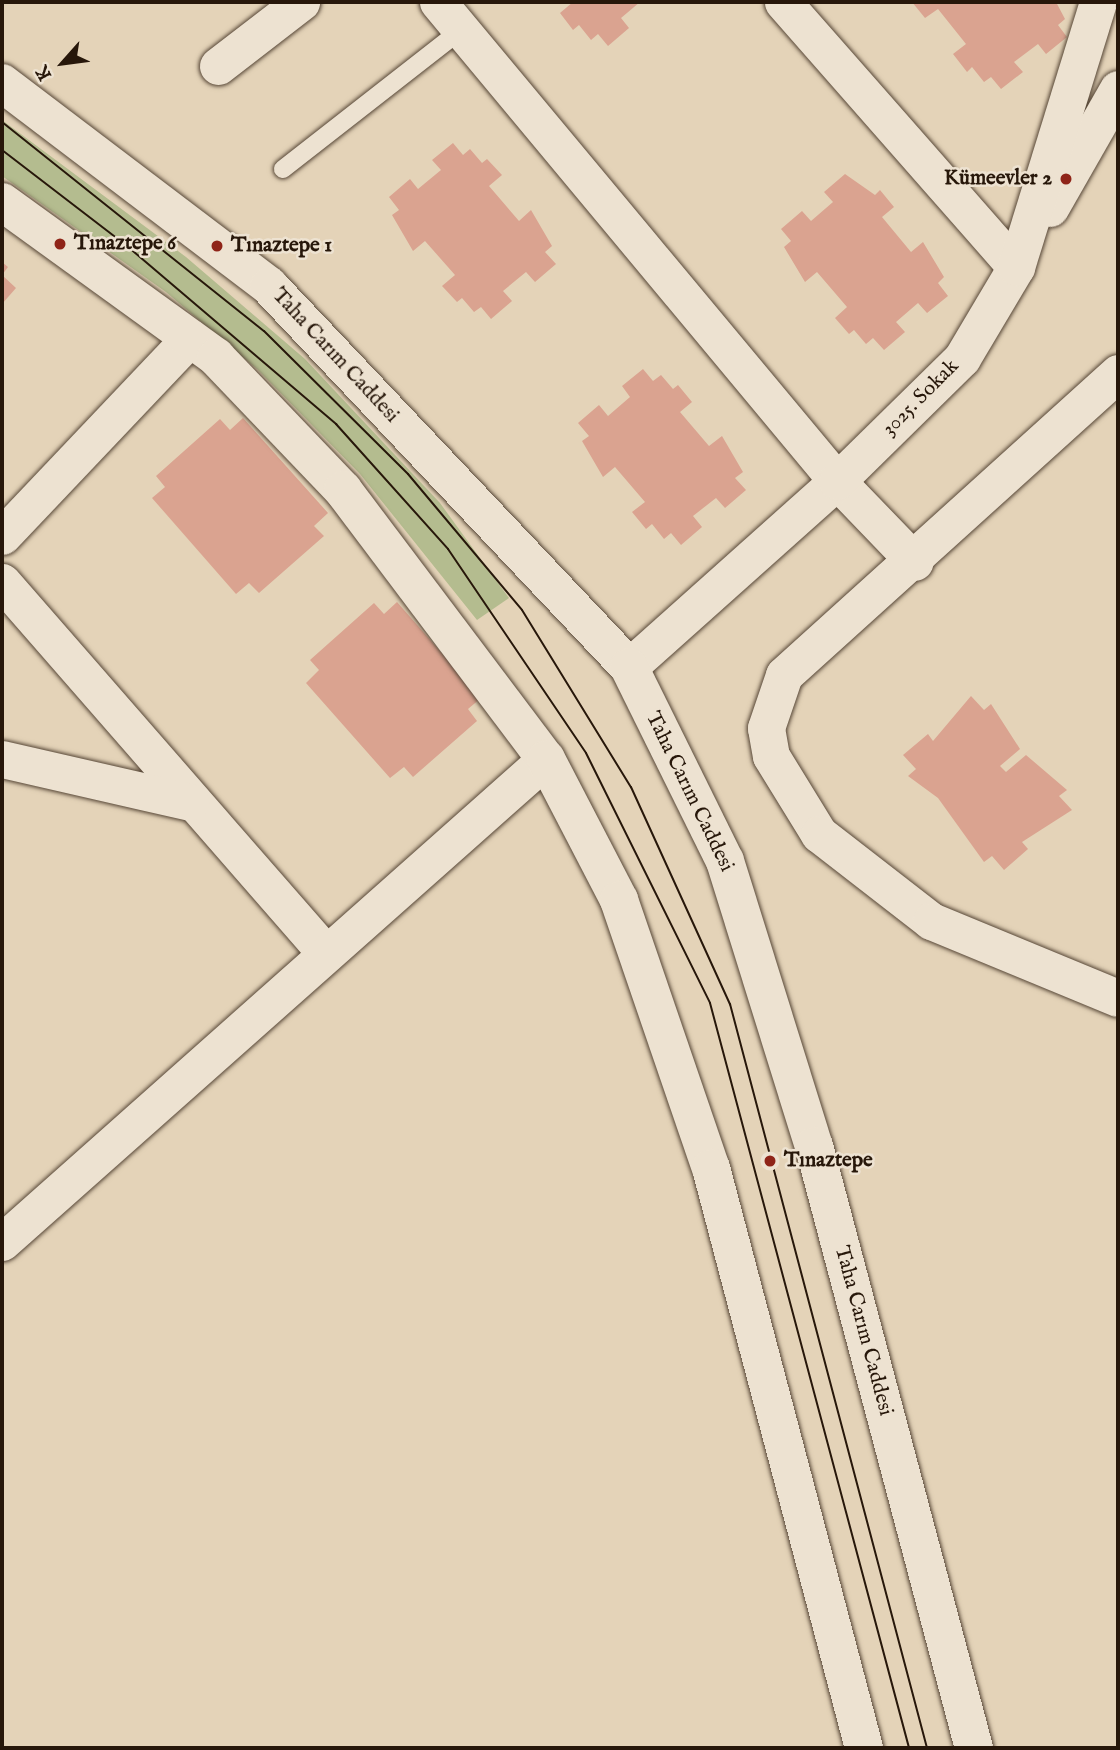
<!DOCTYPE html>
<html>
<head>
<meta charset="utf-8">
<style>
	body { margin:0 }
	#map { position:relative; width:1120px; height:1750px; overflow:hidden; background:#e4d3b8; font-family:"IM FELL English",serif }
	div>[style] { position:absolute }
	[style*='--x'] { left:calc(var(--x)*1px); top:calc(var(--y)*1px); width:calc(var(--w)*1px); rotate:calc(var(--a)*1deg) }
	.green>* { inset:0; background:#b4bc8f }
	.building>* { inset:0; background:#daa390 }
	.roads { filter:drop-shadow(0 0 2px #564636) drop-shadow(0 0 2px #564636) }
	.service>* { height:18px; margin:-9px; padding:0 9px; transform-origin:9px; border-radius:9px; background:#ede2d1 }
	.minor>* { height:37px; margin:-18.5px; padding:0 18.5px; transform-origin:18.5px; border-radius:18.5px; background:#ede2d1 }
	.secondary>* { height:38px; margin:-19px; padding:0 19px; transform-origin:19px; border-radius:19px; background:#ede2d1 }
	.tram>* { height:2px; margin:-1px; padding:0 1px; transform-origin:1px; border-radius:1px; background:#27170a }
	.dots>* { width:19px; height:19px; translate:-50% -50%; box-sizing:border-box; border:4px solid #ede2d1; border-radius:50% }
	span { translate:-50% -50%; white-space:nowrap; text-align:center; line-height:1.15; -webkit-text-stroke:5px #ede2d1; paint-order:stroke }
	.poi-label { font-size:21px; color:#27170a; font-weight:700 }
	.right { translate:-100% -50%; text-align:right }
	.left { translate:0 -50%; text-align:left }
	.street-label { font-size:21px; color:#27170a }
	.frame { position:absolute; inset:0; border:4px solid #27170a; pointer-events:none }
	.north { position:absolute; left:28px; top:28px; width:70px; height:70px; -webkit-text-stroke:5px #ede2d1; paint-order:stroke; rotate:242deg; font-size:19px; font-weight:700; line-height:28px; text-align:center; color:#27170a }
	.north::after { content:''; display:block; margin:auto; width:24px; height:32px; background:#27170a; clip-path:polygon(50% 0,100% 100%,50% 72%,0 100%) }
</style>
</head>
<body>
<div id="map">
	<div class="green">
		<i style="clip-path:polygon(2px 120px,186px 257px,305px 359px,440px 503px,509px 598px,477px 620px,360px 474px,257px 369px,166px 292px,2px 176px)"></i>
	</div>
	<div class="building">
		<i style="clip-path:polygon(573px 2px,640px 2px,621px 18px,629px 28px,608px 46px,598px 34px,591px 40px,579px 25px,573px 30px,560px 13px)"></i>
		<i style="clip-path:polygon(912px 2px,1056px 2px,1065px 19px,1058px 25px,1067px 37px,1046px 54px,1038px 44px,1014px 62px,1023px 72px,1001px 89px,991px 77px,984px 82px,972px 67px,967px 72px,953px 54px,966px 44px,938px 9px,925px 18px)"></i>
		<i style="clip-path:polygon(453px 143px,463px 155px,470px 149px,482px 163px,487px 159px,502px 175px,489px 186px,519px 221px,531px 210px,552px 246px,545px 252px,556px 264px,535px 282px,526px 272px,503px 291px,512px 301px,491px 319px,481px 307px,474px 312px,462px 298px,457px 302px,442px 286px,455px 275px,425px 241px,413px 251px,392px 215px,399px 210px,389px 197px,410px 179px,418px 189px,441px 170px,432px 160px)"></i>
		<i style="clip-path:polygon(845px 174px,875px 195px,880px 190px,894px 207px,882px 217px,911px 252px,923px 242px,944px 277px,938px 283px,948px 296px,927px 313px,918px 303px,896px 322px,905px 332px,884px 350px,873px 338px,866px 344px,854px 330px,849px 334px,835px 318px,847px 307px,817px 272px,805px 282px,784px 247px,791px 241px,781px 229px,802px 211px,811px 221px,833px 202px,824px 192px)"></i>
		<i style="clip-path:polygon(2px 262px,8px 267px,2px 275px,16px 288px,2px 304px)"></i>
		<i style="clip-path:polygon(643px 369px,653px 381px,661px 375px,673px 389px,678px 385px,692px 402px,680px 412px,709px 446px,722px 436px,743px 472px,735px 478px,746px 490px,725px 508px,716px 498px,693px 516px,702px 527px,681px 545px,671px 533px,664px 539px,652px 524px,646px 529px,632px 512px,645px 502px,615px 467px,603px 477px,582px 441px,589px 436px,578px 423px,599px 405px,608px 416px,630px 397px,622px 386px)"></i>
		<i style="clip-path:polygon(243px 418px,328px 513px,314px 526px,324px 536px,259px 593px,249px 583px,236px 594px,152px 498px,165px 487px,156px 476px,220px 419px,230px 430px)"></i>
		<i style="clip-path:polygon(397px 602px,481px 698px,468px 709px,477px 721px,413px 777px,404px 767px,390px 778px,306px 683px,319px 670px,310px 660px,374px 603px,384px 614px)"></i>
		<i style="clip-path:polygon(971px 696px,984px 710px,991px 704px,1020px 749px,1000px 766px,1006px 772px,1026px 755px,1067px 790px,1059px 796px,1072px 810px,1022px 842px,1028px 849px,1004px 870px,992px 856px,984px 862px,938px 798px,908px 776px,916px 769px,903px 755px,928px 734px,933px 741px)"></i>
	</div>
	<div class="roads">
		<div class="service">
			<i style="--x:283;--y:169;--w:226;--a:-38"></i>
		</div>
		<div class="minor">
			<i style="--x:438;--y:2;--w:623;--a:50.21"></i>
			<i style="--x:837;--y:481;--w:112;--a:46.1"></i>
			<i style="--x:783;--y:2;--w:353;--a:48.7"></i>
			<i style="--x:218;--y:66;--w:105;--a:-37.6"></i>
			<i style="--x:1050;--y:208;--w:137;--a:-60.3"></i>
			<i style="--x:1118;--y:373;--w:450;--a:137.9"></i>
			<i style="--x:784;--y:675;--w:56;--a:108.8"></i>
			<i style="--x:766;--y:728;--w:28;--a:80"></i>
			<i style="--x:771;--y:756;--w:92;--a:58.4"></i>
			<i style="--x:819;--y:834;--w:142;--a:37.8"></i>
			<i style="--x:931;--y:921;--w:202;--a:22.4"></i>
			<i style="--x:2;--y:536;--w:273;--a:-46.5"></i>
			<i style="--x:2;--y:582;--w:493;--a:48.9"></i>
			<i style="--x:629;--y:667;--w:279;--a:-41.8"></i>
			<i style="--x:837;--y:481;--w:175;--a:-44.5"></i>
			<i style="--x:962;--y:358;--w:106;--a:-59.3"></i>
			<i style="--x:1016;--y:267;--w:277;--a:-72.8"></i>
			<i style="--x:2;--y:759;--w:193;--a:12.9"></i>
			<i style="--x:2;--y:1242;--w:727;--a:-41.6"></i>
		</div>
		<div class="secondary">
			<i style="--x:2;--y:83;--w:335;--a:37.2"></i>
			<i style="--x:269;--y:286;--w:524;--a:46.62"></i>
			<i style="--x:629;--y:667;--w:216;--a:63.7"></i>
			<i style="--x:725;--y:861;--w:299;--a:72.7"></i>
			<i style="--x:814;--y:1146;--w:623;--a:75.12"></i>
			<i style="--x:2;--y:202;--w:264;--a:35.9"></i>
			<i style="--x:216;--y:357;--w:184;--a:46.3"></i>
			<i style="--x:343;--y:490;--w:337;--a:53"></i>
			<i style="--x:546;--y:759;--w:159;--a:62.6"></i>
			<i style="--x:619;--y:900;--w:283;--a:71.1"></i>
			<i style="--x:711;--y:1168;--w:600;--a:75.22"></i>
		</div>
	</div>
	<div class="tram">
		<i style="--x:2;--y:122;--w:335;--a:38.6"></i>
		<i style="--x:264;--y:331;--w:203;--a:44.8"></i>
		<i style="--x:408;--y:474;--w:177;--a:50"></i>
		<i style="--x:522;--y:610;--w:208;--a:58.4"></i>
		<i style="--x:631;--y:787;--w:239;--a:65.5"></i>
		<i style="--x:730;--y:1004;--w:770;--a:75.17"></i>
		<i style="--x:2;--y:150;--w:158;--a:37.5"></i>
		<i style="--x:127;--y:246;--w:275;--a:40.4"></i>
		<i style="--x:336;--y:424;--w:168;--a:48.1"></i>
		<i style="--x:448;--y:549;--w:246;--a:55.9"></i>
		<i style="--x:586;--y:753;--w:279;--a:63.6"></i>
		<i style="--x:710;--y:1003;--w:771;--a:75.04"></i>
	</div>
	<div class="dots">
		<i style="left:1066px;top:179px;background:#8f2418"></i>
		<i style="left:60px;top:244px;background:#8f2418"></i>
		<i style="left:217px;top:246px;background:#8f2418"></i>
		<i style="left:770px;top:1161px;background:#8f2418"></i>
	</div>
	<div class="poi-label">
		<span class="right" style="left:1052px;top:179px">Kümeevler 2</span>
		<span class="left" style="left:74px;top:244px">Tınaztepe 6</span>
		<span class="left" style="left:231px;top:246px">Tınaztepe 1</span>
		<span class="left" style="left:784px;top:1161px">Tınaztepe</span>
	</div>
	<div class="street-label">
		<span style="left:335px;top:356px;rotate:47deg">Taha Carım Caddesi</span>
		<span style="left:921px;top:398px;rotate:-45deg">3025. Sokak</span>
		<span style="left:689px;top:792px;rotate:64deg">Taha Carım Caddesi</span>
		<span style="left:863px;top:1331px;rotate:75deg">Taha Carım Caddesi</span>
	</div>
	<div class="frame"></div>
	<div class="north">K</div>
</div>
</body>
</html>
